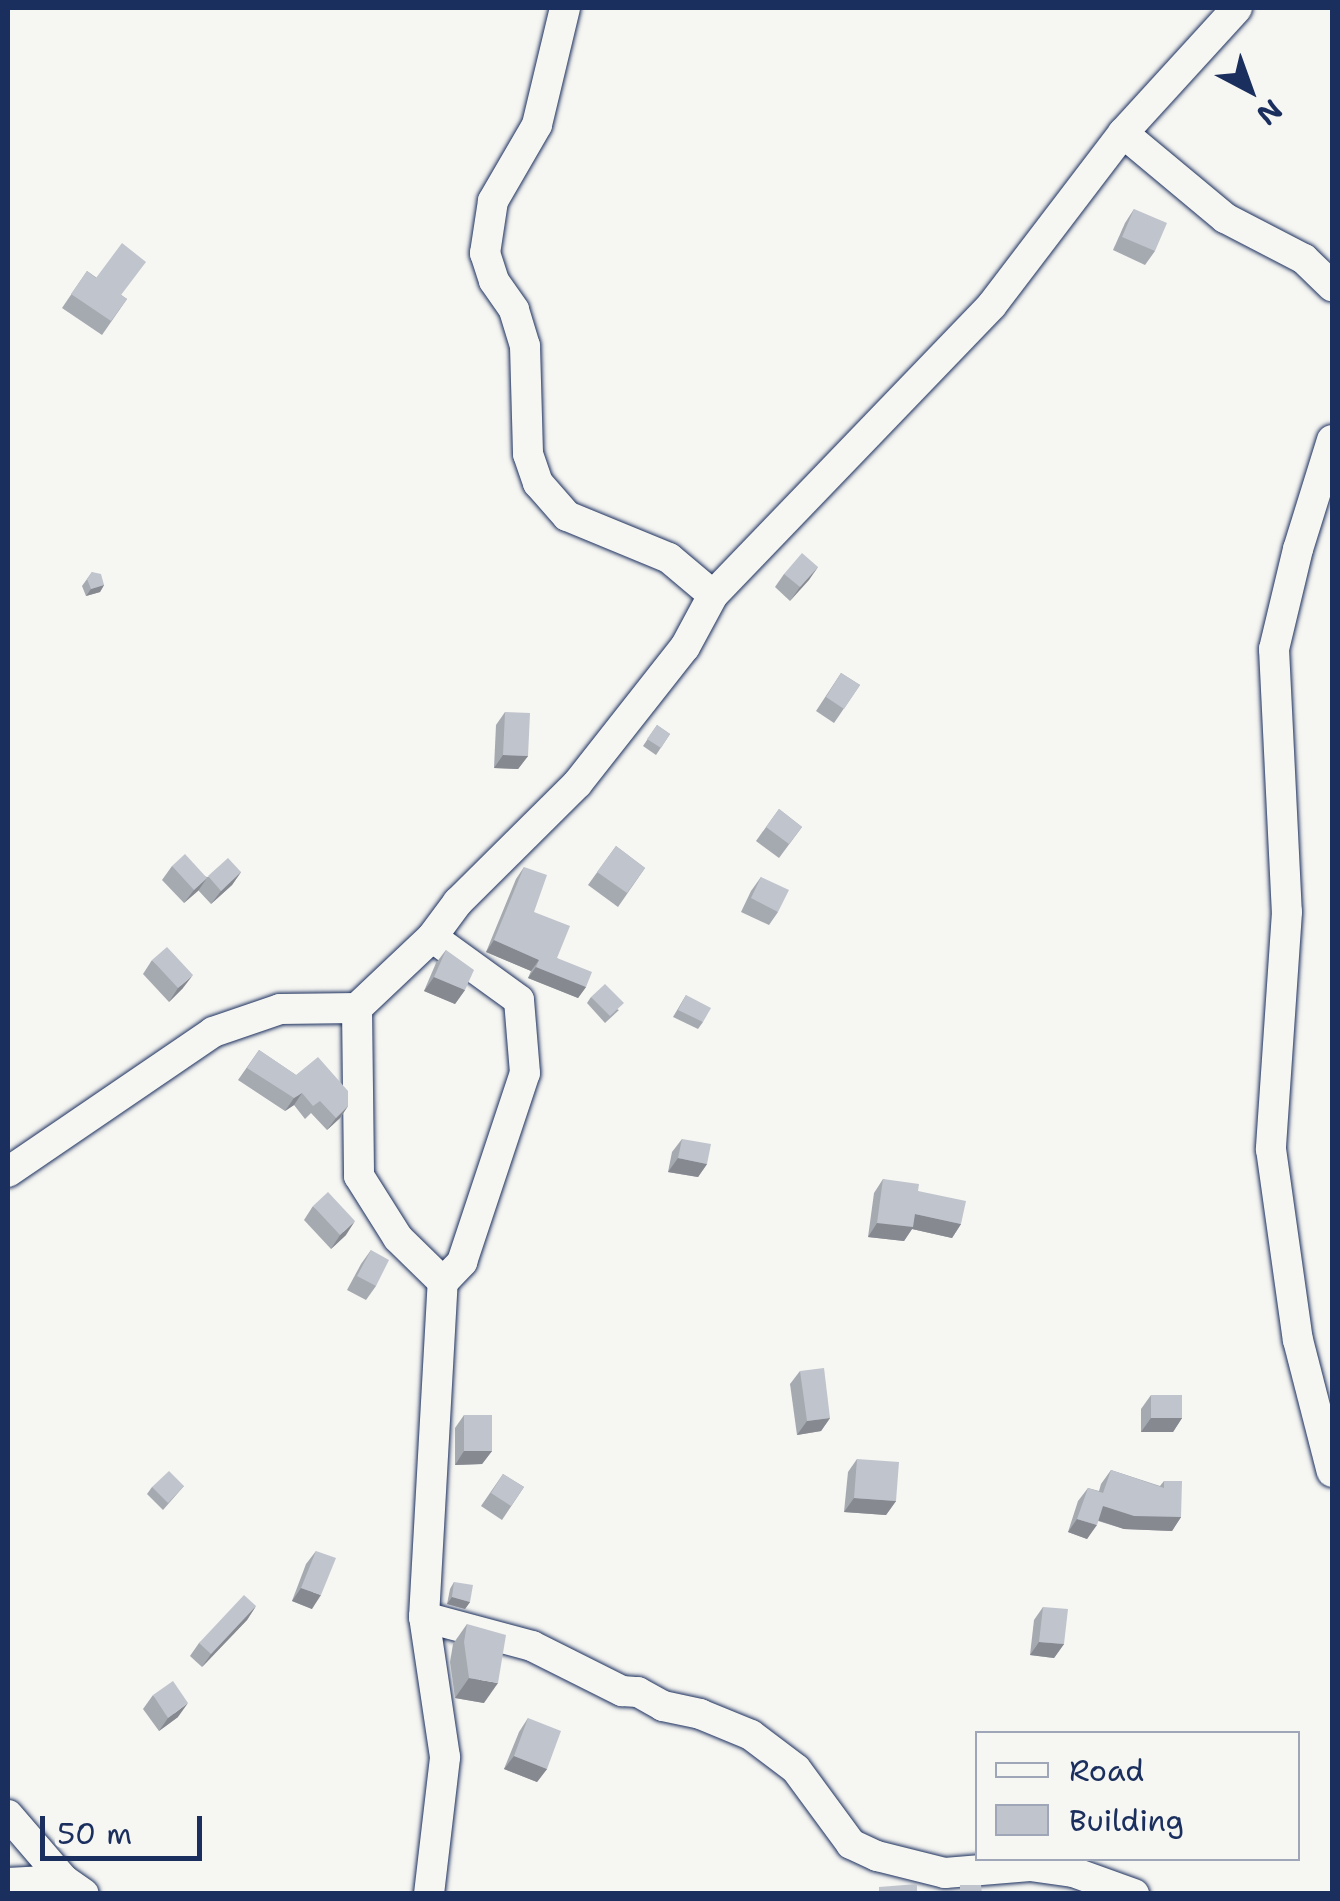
<!DOCTYPE html>
<html>
<head>
<meta charset="utf-8">
<style>
	body { margin:0 }
	#map { position:relative; width:1340px; height:1901px; overflow:hidden; background:#f6f6f2; font-family:"Shantell Sans",sans-serif }
	div>[style] { position:absolute }
	[style*='--x'] { left:calc(var(--x)*1px); top:calc(var(--y)*1px); width:calc(var(--w)*1px); rotate:calc(var(--a)*1deg) }
	.roads { filter:drop-shadow(0 0 2px #1b2f5e) drop-shadow(0 0 2px #1b2f5e) }
	.minor>* { height:30px; margin:-15px; padding:0 15px; transform-origin:15px; border-radius:15px; background:#f6f6f2 }
	.wall>* { inset:0; background:#a5a9b0 }
	.shaded-wall>* { inset:0; background:#868990 }
	.building>* { inset:0; background:#c0c4cd }
	span { translate:-50% -50%; white-space:nowrap; text-align:center; line-height:1.15; -webkit-text-stroke:9px #f6f6f2; paint-order:stroke }
	.frame { position:absolute; inset:0; border:10px solid #1b2f5e; pointer-events:none }
	.legend { position:absolute; left:975px; top:1731px; width:325px; height:130px; box-sizing:border-box; background:#f6f6f2; border:2px solid #9ea6b7; margin:0; padding:12px 18px; list-style:none; font-size:30px; color:#1b2f5e }
	.legend li { display:flex; align-items:center; gap:20px; height:50px }
	.legend b { width:50px; border:2px solid #9ea6b7 }
	.north { position:absolute; left:1200px; top:40px; width:100px; height:100px; -webkit-text-stroke:8px #f6f6f2; paint-order:stroke; rotate:139deg; font-size:28px; font-weight:700; line-height:40px; text-align:center; color:#1b2f5e }
	.north::after { content:''; display:block; margin:auto; width:35px; height:45px; background:#1b2f5e; clip-path:polygon(50% 0,100% 100%,50% 72%,0 100%) }
	.scale { position:absolute; left:40px; top:1816px; width:162px; height:45px; box-sizing:border-box; border:5px solid #1b2f5e; border-top:0; padding-left:12px; font-size:30px; line-height:35px; white-space:nowrap; color:#1b2f5e; -webkit-text-stroke:8px #f6f6f2; paint-order:stroke }
</style>
</head>
<body>
<div id="map">
	<div class="roads">
		<div class="minor">
			<i style="--x:565;--y:8;--w:120;--a:103.5"></i>
			<i style="--x:537;--y:125;--w:88;--a:120.1"></i>
			<i style="--x:493;--y:201;--w:53;--a:98.7"></i>
			<i style="--x:485;--y:253;--w:29;--a:72"></i>
			<i style="--x:494;--y:281;--w:35;--a:55"></i>
			<i style="--x:514;--y:310;--w:38;--a:73"></i>
			<i style="--x:525;--y:346;--w:108;--a:88.4"></i>
			<i style="--x:528;--y:454;--w:31;--a:71"></i>
			<i style="--x:538;--y:483;--w:44;--a:48.7"></i>
			<i style="--x:567;--y:516;--w:110;--a:22.4"></i>
			<i style="--x:669;--y:558;--w:57;--a:40.1"></i>
			<i style="--x:1123;--y:133;--w:133;--a:39.8"></i>
			<i style="--x:1225;--y:218;--w:89;--a:27.4"></i>
			<i style="--x:1304;--y:259;--w:39;--a:44"></i>
			<i style="--x:1332;--y:440;--w:114;--a:107.3"></i>
			<i style="--x:1298;--y:549;--w:103;--a:103.5"></i>
			<i style="--x:1274;--y:649;--w:263;--a:87.2"></i>
			<i style="--x:1287;--y:912;--w:238;--a:93.9"></i>
			<i style="--x:1271;--y:1149;--w:193;--a:82"></i>
			<i style="--x:1298;--y:1340;--w:136;--a:75.6"></i>
			<i style="--x:357;--y:1008;--w:168;--a:89.3"></i>
			<i style="--x:359;--y:1176;--w:73;--a:57.8"></i>
			<i style="--x:398;--y:1238;--w:63;--a:44.4"></i>
			<i style="--x:8;--y:1172;--w:248;--a:-34.3"></i>
			<i style="--x:213;--y:1032;--w:71;--a:-18.9"></i>
			<i style="--x:280;--y:1009;--w:77;--a:-0.7"></i>
			<i style="--x:357;--y:1008;--w:103;--a:-43.4"></i>
			<i style="--x:432;--y:937;--w:44;--a:-53.4"></i>
			<i style="--x:458;--y:902;--w:168;--a:-44.8"></i>
			<i style="--x:577;--y:784;--w:174;--a:-51.8"></i>
			<i style="--x:685;--y:647;--w:59;--a:-61.7"></i>
			<i style="--x:713;--y:595;--w:402;--a:-46.1"></i>
			<i style="--x:992;--y:305;--w:216;--a:-52.7"></i>
			<i style="--x:1123;--y:133;--w:169;--a:-47.6"></i>
			<i style="--x:424;--y:1617;--w:112;--a:15"></i>
			<i style="--x:532;--y:1646;--w:101;--a:26.6"></i>
			<i style="--x:622;--y:1691;--w:16;--a:4"></i>
			<i style="--x:638;--y:1692;--w:29;--a:29"></i>
			<i style="--x:663;--y:1706;--w:38;--a:12"></i>
			<i style="--x:700;--y:1714;--w:55;--a:22.4"></i>
			<i style="--x:751;--y:1735;--w:56;--a:37.1"></i>
			<i style="--x:796;--y:1769;--w:93;--a:53.7"></i>
			<i style="--x:851;--y:1844;--w:29;--a:25"></i>
			<i style="--x:877;--y:1856;--w:70;--a:14"></i>
			<i style="--x:945;--y:1873;--w:85;--a:-4.7"></i>
			<i style="--x:1030;--y:1866;--w:43;--a:7.9"></i>
			<i style="--x:1073;--y:1872;--w:65;--a:19.8"></i>
			<i style="--x:8;--y:1815;--w:86;--a:49.3"></i>
			<i style="--x:64;--y:1880;--w:24;--a:35"></i>
			<i style="--x:8;--y:1883;--w:56;--a:-3.1"></i>
			<i style="--x:429;--y:1894;--w:138;--a:-83.3"></i>
			<i style="--x:445;--y:1757;--w:142;--a:-98.5"></i>
			<i style="--x:424;--y:1617;--w:336;--a:-86.8"></i>
			<i style="--x:443;--y:1282;--w:28;--a:-46"></i>
			<i style="--x:462;--y:1262;--w:199;--a:-71.6"></i>
			<i style="--x:525;--y:1073;--w:73;--a:-94.7"></i>
			<i style="--x:519;--y:1000;--w:107;--a:-144.1"></i>
		</div>
	</div>
	<div class="wall">
		<i style="clip-path:polygon(1134px 209px,1155px 251px,1145px 265px,1113px 250px,1125px 223px)"></i>
		<i style="clip-path:polygon(87px 271px,127px 299px,102px 335px,62px 308px)"></i>
		<i style="clip-path:polygon(818px 567px,790px 601px,775px 587px,784px 574px)"></i>
		<i style="clip-path:polygon(92px 572px,104px 585px,100px 592px,86px 596px,82px 586px)"></i>
		<i style="clip-path:polygon(841px 673px,860px 685px,834px 723px,816px 711px)"></i>
		<i style="clip-path:polygon(505px 712px,528px 756px,518px 769px,494px 768px,496px 725px)"></i>
		<i style="clip-path:polygon(657px 725px,670px 734px,656px 755px,643px 746px)"></i>
		<i style="clip-path:polygon(779px 809px,802px 827px,779px 858px,756px 841px)"></i>
		<i style="clip-path:polygon(616px 846px,645px 868px,618px 907px,588px 885px)"></i>
		<i style="clip-path:polygon(172px 866px,207px 877px,241px 872px,232px 885px,211px 904px,198px 890px,184px 903px,162px 880px)"></i>
		<i style="clip-path:polygon(524px 867px,534px 912px,557px 958px,586px 987px,578px 998px,528px 978px,531px 971px,486px 952px,516px 879px)"></i>
		<i style="clip-path:polygon(761px 877px,778px 912px,769px 925px,741px 912px,751px 891px)"></i>
		<i style="clip-path:polygon(446px 950px,465px 990px,455px 1004px,424px 991px,436px 963px)"></i>
		<i style="clip-path:polygon(152px 960px,183px 988px,169px 1002px,143px 974px)"></i>
		<i style="clip-path:polygon(686px 995px,703px 1022px,698px 1029px,673px 1017px)"></i>
		<i style="clip-path:polygon(591px 997px,619px 1010px,605px 1023px,587px 1003px)"></i>
		<i style="clip-path:polygon(259px 1050px,296px 1075px,348px 1106px,340px 1118px,327px 1130px,311px 1113px,305px 1119px,294px 1105px,285px 1111px,238px 1080px)"></i>
		<i style="clip-path:polygon(682px 1139px,707px 1164px,698px 1177px,668px 1172px,672px 1152px)"></i>
		<i style="clip-path:polygon(883px 1179px,918px 1191px,961px 1224px,952px 1238px,912px 1229px,904px 1241px,868px 1237px,874px 1193px)"></i>
		<i style="clip-path:polygon(313px 1206px,346px 1235px,331px 1249px,304px 1220px)"></i>
		<i style="clip-path:polygon(371px 1250px,376px 1286px,366px 1300px,347px 1290px,361px 1264px)"></i>
		<i style="clip-path:polygon(800px 1371px,830px 1418px,821px 1431px,797px 1435px,790px 1384px)"></i>
		<i style="clip-path:polygon(1151px 1395px,1182px 1418px,1173px 1432px,1141px 1432px,1141px 1409px)"></i>
		<i style="clip-path:polygon(464px 1415px,492px 1451px,482px 1464px,455px 1465px,455px 1428px)"></i>
		<i style="clip-path:polygon(857px 1459px,896px 1501px,886px 1515px,844px 1512px,848px 1472px)"></i>
		<i style="clip-path:polygon(1111px 1470px,1160px 1486px,1164px 1481px,1181px 1517px,1172px 1531px,1124px 1529px,1098px 1521px,1087px 1539px,1068px 1532px,1078px 1501px,1088px 1488px,1099px 1491px,1101px 1484px)"></i>
		<i style="clip-path:polygon(503px 1474px,524px 1487px,502px 1520px,481px 1506px)"></i>
		<i style="clip-path:polygon(184px 1486px,163px 1510px,147px 1494px,152px 1487px)"></i>
		<i style="clip-path:polygon(316px 1551px,312px 1609px,292px 1601px,306px 1564px)"></i>
		<i style="clip-path:polygon(454px 1582px,470px 1602px,465px 1609px,447px 1604px,450px 1589px)"></i>
		<i style="clip-path:polygon(256px 1606px,247px 1620px,202px 1667px,190px 1656px,199px 1643px)"></i>
		<i style="clip-path:polygon(1043px 1607px,1064px 1644px,1054px 1658px,1030px 1655px,1034px 1620px)"></i>
		<i style="clip-path:polygon(467px 1624px,484px 1703px,455px 1698px,450px 1662px,453px 1644px)"></i>
		<i style="clip-path:polygon(153px 1695px,178px 1717px,159px 1731px,143px 1709px)"></i>
		<i style="clip-path:polygon(528px 1718px,547px 1769px,537px 1782px,504px 1769px,519px 1732px)"></i>
	</div>
	<div class="shaded-wall">
		<i style="clip-path:polygon(818px 567px,809px 580px,790px 601px,800px 587px)"></i>
		<i style="clip-path:polygon(104px 585px,100px 592px,86px 596px,91px 589px)"></i>
		<i style="clip-path:polygon(503px 755px,528px 756px,518px 769px,494px 768px)"></i>
		<i style="clip-path:polygon(241px 872px,232px 885px,211px 904px,221px 891px)"></i>
		<i style="clip-path:polygon(207px 878px,198px 891px,184px 903px,194px 890px)"></i>
		<i style="clip-path:polygon(494px 940px,539px 960px,531px 971px,486px 952px)"></i>
		<i style="clip-path:polygon(536px 967px,586px 987px,578px 998px,528px 978px)"></i>
		<i style="clip-path:polygon(193px 975px,183px 988px,169px 1002px,178px 988px)"></i>
		<i style="clip-path:polygon(434px 977px,465px 990px,455px 1004px,424px 991px)"></i>
		<i style="clip-path:polygon(302px 1093px,294px 1105px,285px 1111px,294px 1098px)"></i>
		<i style="clip-path:polygon(348px 1106px,340px 1118px,327px 1130px,336px 1118px)"></i>
		<i style="clip-path:polygon(678px 1158px,707px 1164px,698px 1177px,668px 1172px)"></i>
		<i style="clip-path:polygon(915px 1214px,961px 1224px,952px 1238px,912px 1229px,904px 1241px,868px 1237px,877px 1223px)"></i>
		<i style="clip-path:polygon(355px 1221px,346px 1235px,331px 1249px,340px 1235px)"></i>
		<i style="clip-path:polygon(830px 1418px,821px 1431px,797px 1435px,807px 1421px)"></i>
		<i style="clip-path:polygon(1151px 1418px,1182px 1418px,1173px 1432px,1141px 1432px)"></i>
		<i style="clip-path:polygon(464px 1451px,492px 1451px,482px 1464px,455px 1465px)"></i>
		<i style="clip-path:polygon(854px 1498px,896px 1501px,886px 1515px,844px 1512px)"></i>
		<i style="clip-path:polygon(1103px 1506px,1181px 1517px,1172px 1531px,1124px 1529px,1094px 1519px)"></i>
		<i style="clip-path:polygon(1077px 1519px,1097px 1525px,1087px 1539px,1068px 1532px)"></i>
		<i style="clip-path:polygon(301px 1588px,321px 1595px,312px 1609px,292px 1601px)"></i>
		<i style="clip-path:polygon(452px 1597px,470px 1602px,465px 1609px,447px 1604px)"></i>
		<i style="clip-path:polygon(256px 1606px,247px 1620px,202px 1667px,211px 1654px)"></i>
		<i style="clip-path:polygon(1039px 1642px,1064px 1644px,1054px 1658px,1030px 1655px)"></i>
		<i style="clip-path:polygon(469px 1678px,498px 1683px,484px 1703px,455px 1698px)"></i>
		<i style="clip-path:polygon(188px 1703px,178px 1717px,159px 1731px,168px 1718px)"></i>
		<i style="clip-path:polygon(514px 1756px,547px 1769px,537px 1782px,504px 1769px)"></i>
	</div>
	<div class="building">
		<i style="clip-path:polygon(1134px 209px,1167px 223px,1155px 251px,1122px 237px)"></i>
		<i style="clip-path:polygon(122px 243px,146px 262px,121px 295px,127px 299px,111px 321px,71px 294px,87px 271px,96px 278px)"></i>
		<i style="clip-path:polygon(802px 553px,818px 567px,800px 587px,784px 574px)"></i>
		<i style="clip-path:polygon(92px 572px,101px 574px,104px 585px,91px 589px,87px 579px)"></i>
		<i style="clip-path:polygon(841px 673px,860px 685px,844px 709px,826px 697px)"></i>
		<i style="clip-path:polygon(505px 712px,530px 713px,528px 756px,503px 755px)"></i>
		<i style="clip-path:polygon(657px 725px,670px 734px,661px 748px,647px 739px)"></i>
		<i style="clip-path:polygon(779px 809px,802px 827px,789px 844px,766px 827px)"></i>
		<i style="clip-path:polygon(616px 846px,645px 868px,627px 893px,597px 872px)"></i>
		<i style="clip-path:polygon(185px 854px,207px 878px,194px 890px,172px 866px)"></i>
		<i style="clip-path:polygon(228px 858px,241px 872px,221px 891px,208px 876px)"></i>
		<i style="clip-path:polygon(524px 867px,547px 875px,534px 912px,570px 926px,557px 958px,592px 972px,586px 987px,536px 967px,539px 960px,494px 940px)"></i>
		<i style="clip-path:polygon(761px 877px,789px 890px,778px 912px,751px 898px)"></i>
		<i style="clip-path:polygon(167px 947px,193px 975px,178px 988px,152px 960px)"></i>
		<i style="clip-path:polygon(446px 950px,474px 970px,465px 990px,434px 977px)"></i>
		<i style="clip-path:polygon(605px 984px,624px 1003px,610px 1016px,591px 997px)"></i>
		<i style="clip-path:polygon(686px 995px,711px 1008px,703px 1022px,678px 1010px)"></i>
		<i style="clip-path:polygon(259px 1050px,296px 1075px,318px 1057px,348px 1091px,348px 1106px,336px 1118px,320px 1101px,313px 1106px,302px 1093px,294px 1098px,247px 1068px)"></i>
		<i style="clip-path:polygon(682px 1139px,711px 1144px,707px 1164px,678px 1158px)"></i>
		<i style="clip-path:polygon(883px 1179px,919px 1184px,918px 1191px,966px 1201px,961px 1224px,915px 1214px,913px 1227px,877px 1223px)"></i>
		<i style="clip-path:polygon(328px 1192px,355px 1221px,340px 1235px,313px 1206px)"></i>
		<i style="clip-path:polygon(371px 1250px,389px 1260px,376px 1286px,357px 1276px)"></i>
		<i style="clip-path:polygon(824px 1368px,830px 1418px,807px 1421px,800px 1371px)"></i>
		<i style="clip-path:polygon(1151px 1395px,1182px 1395px,1182px 1418px,1151px 1418px)"></i>
		<i style="clip-path:polygon(464px 1415px,492px 1415px,492px 1451px,464px 1451px)"></i>
		<i style="clip-path:polygon(857px 1459px,899px 1462px,896px 1501px,854px 1498px)"></i>
		<i style="clip-path:polygon(1111px 1470px,1164px 1488px,1164px 1481px,1182px 1481px,1181px 1517px,1134px 1516px,1103px 1506px,1097px 1525px,1077px 1519px,1088px 1488px,1103px 1493px)"></i>
		<i style="clip-path:polygon(169px 1471px,184px 1486px,168px 1503px,152px 1487px)"></i>
		<i style="clip-path:polygon(503px 1474px,524px 1487px,511px 1506px,491px 1493px)"></i>
		<i style="clip-path:polygon(316px 1551px,336px 1558px,321px 1595px,301px 1588px)"></i>
		<i style="clip-path:polygon(454px 1582px,473px 1585px,470px 1602px,452px 1597px)"></i>
		<i style="clip-path:polygon(244px 1595px,256px 1606px,211px 1654px,199px 1643px)"></i>
		<i style="clip-path:polygon(1043px 1607px,1068px 1609px,1064px 1644px,1039px 1642px)"></i>
		<i style="clip-path:polygon(467px 1624px,506px 1635px,498px 1683px,469px 1678px,464px 1642px)"></i>
		<i style="clip-path:polygon(173px 1681px,188px 1703px,168px 1718px,153px 1695px)"></i>
		<i style="clip-path:polygon(528px 1718px,561px 1731px,547px 1769px,514px 1756px)"></i>
		<i style="clip-path:polygon(917px 1884px,917px 1894px,879px 1894px,879px 1887px)"></i>
		<i style="clip-path:polygon(960px 1885px,981px 1885px,982px 1894px,960px 1894px)"></i>
	</div>
	<div class="frame"></div>
	<ul class="legend">
	<li><b style="height:12px;background:#f6f6f2"></b>Road</li>
	<li><b style="height:28px;background:#c0c4cd"></b>Building</li>
	</ul>
	<div class="north">N</div>
	<div class="scale">50 m</div>
</div>
</body>
</html>
